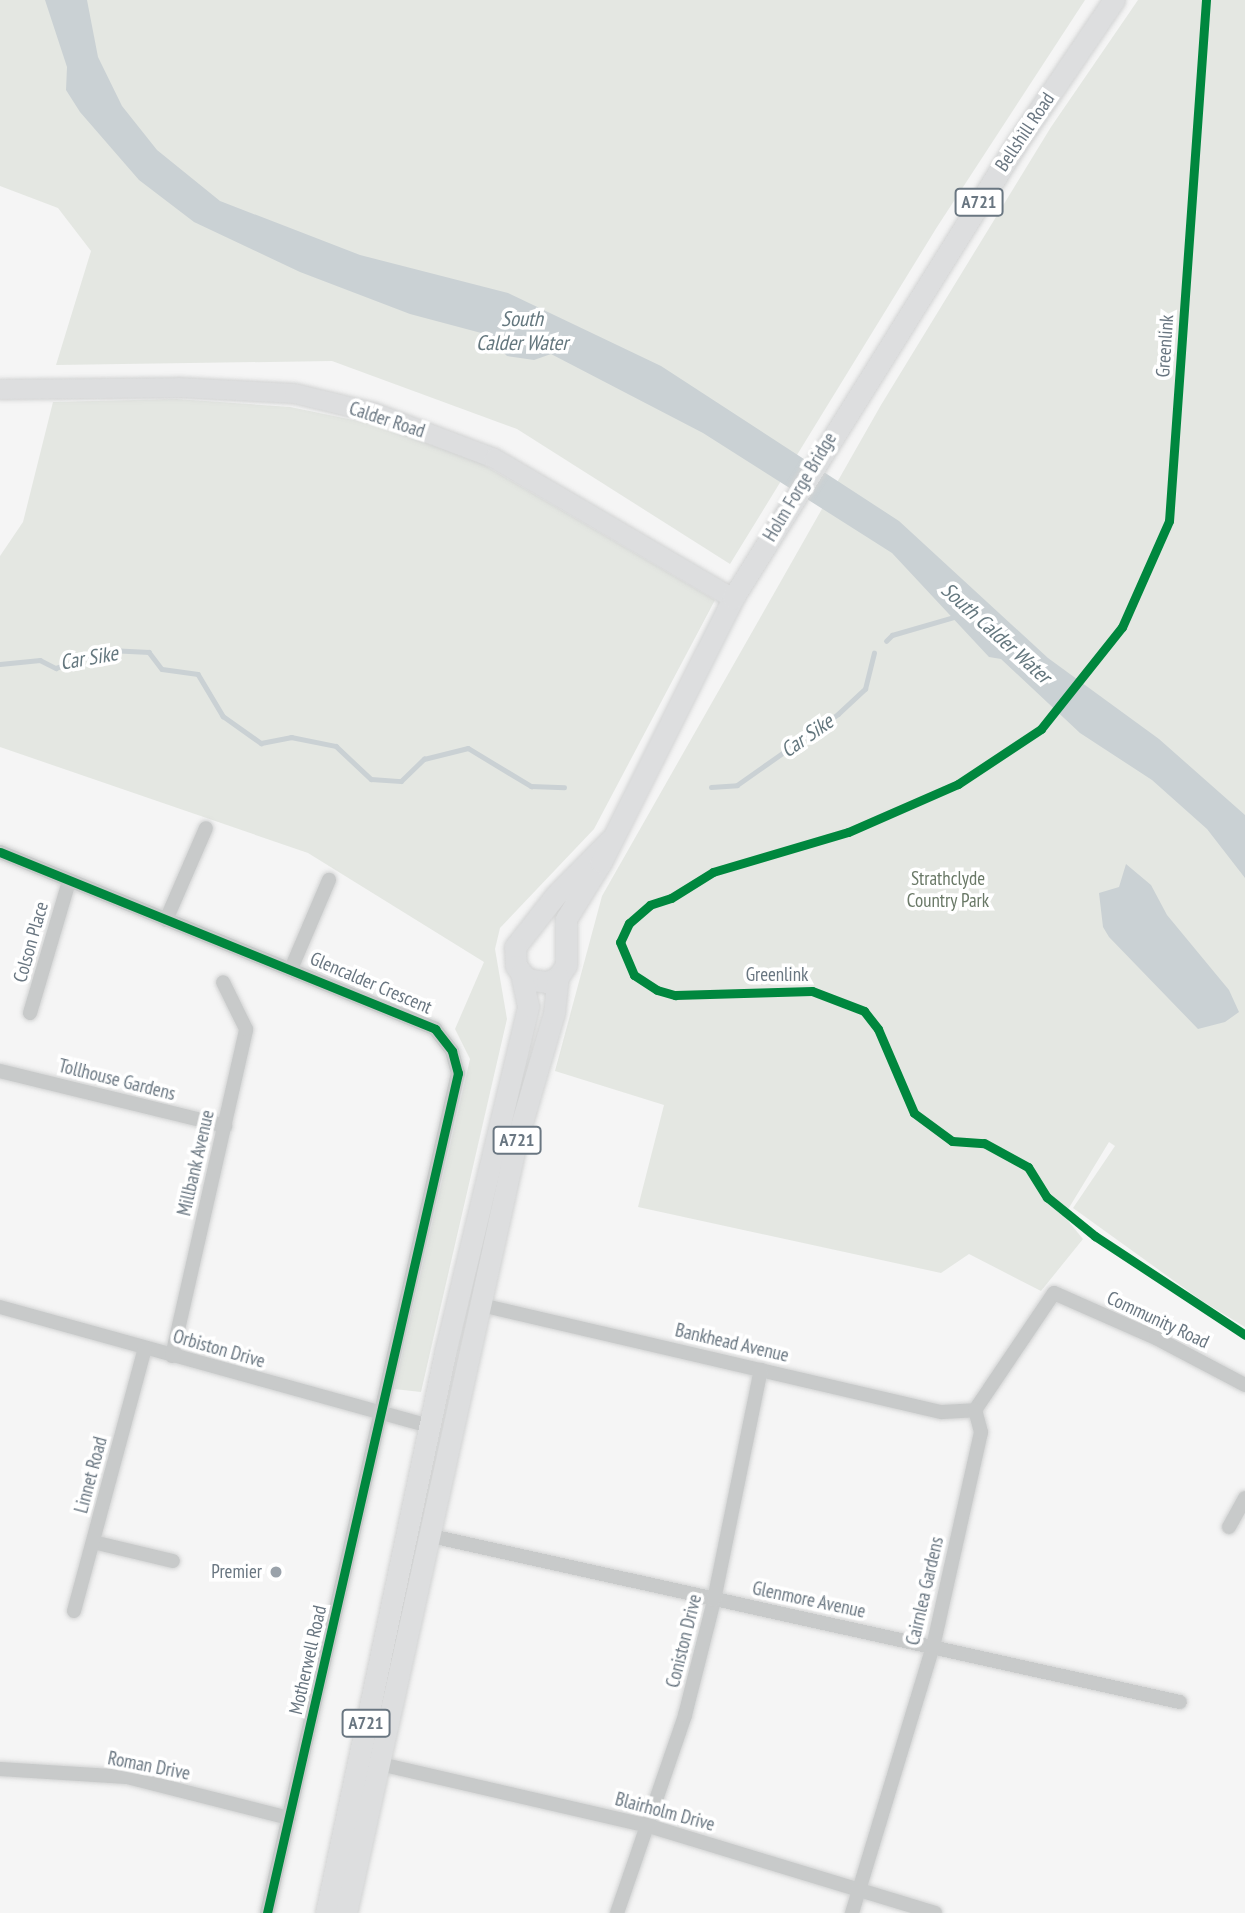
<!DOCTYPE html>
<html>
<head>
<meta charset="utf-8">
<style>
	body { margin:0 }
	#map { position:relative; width:1245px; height:1913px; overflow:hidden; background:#f5f5f5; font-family:"PT Sans Narrow",sans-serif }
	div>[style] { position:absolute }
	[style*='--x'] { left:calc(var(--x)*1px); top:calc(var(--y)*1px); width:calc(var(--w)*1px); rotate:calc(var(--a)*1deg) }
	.green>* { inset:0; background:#e4e7e2 }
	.water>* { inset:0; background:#cad1d4 }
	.stream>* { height:4.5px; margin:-2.25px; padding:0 2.25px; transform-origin:2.25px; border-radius:2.25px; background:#cad1d4 }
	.roads { filter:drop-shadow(0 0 2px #d2d3d3) drop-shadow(0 0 2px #d2d3d3) }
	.street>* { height:14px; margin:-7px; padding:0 7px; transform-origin:7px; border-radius:7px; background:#c8caca }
	.secondary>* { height:19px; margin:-9.5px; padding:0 9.5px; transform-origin:9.5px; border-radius:9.5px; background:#dddedf }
	.primary>* { height:21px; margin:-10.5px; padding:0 10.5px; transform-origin:10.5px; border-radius:10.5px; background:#dddedf }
	.cycleway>* { height:9px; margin:-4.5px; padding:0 4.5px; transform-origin:4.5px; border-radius:4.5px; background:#00873e }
	.dots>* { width:19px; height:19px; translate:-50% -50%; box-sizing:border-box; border:4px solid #fff; border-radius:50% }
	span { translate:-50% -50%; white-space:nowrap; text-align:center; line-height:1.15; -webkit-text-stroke:7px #fff; paint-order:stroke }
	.shield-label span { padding:2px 5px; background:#fff; border:2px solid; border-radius:5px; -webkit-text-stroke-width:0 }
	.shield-label { font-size:18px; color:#697681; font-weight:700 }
	.street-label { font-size:19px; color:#697681 }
	.park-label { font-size:19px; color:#6a7967 }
	.poi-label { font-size:19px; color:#697681 }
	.right { translate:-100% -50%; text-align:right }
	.water-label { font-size:21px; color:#64777e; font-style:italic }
</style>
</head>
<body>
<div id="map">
	<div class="green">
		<i style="clip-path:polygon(0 0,1085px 0,937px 227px,730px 564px,517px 429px,332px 361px,56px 365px,91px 251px,58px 208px,0 186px)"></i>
		<i style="clip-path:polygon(1138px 0,1245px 0,1245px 1327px,1202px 1301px,1073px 1208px,1115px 1146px,1109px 1142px,1064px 1216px,1083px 1239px,1041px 1291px,969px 1254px,941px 1273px,638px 1207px,664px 1105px,555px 1071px,602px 896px,881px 405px,1051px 127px)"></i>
		<i style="clip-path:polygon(176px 399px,290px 407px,378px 425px,479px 462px,715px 600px,594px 829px,500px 928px,495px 949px,507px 1019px,421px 1392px,394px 1389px,470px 1059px,455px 1029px,484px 962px,308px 853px,0 747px,0 556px,23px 522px,53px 402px)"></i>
	</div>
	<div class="water">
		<i style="clip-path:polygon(45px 0,87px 0,98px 57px,122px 106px,157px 150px,220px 201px,360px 255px,508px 293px,661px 366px,899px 521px,1048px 658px,1159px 739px,1245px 815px,1245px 878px,1207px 829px,1152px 780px,1080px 733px,1001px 659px,989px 657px,892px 553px,703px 433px,551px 354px,534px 360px,507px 356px,485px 334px,410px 314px,300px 272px,194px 222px,139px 180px,80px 112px,66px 90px,67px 67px)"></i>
		<i style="clip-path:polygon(1126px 864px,1151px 885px,1167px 915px,1229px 990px,1239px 1012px,1225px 1022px,1198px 1029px,1109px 937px,1103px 927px,1099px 893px,1119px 887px)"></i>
	</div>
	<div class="stream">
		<i style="--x:886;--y:641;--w:8;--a:-45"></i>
		<i style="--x:892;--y:635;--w:69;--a:-16.1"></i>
		<i style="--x:0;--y:664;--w:40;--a:-5.7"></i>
		<i style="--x:40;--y:660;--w:18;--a:27"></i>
		<i style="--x:56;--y:668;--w:56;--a:-18.8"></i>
		<i style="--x:109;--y:650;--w:40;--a:2.9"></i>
		<i style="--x:149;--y:652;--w:21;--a:53"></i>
		<i style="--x:162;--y:669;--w:36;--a:8"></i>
		<i style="--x:198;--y:674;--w:49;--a:59.2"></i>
		<i style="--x:223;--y:716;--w:47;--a:35.4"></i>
		<i style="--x:261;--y:743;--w:31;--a:-11"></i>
		<i style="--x:291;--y:737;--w:46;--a:11.3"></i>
		<i style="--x:336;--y:746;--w:48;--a:43.3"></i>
		<i style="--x:371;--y:779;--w:30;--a:4"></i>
		<i style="--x:401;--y:781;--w:32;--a:-44"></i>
		<i style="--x:424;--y:759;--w:45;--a:-14"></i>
		<i style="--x:468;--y:748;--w:74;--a:31.1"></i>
		<i style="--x:531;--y:786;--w:33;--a:2"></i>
		<i style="--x:711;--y:787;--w:26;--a:-4"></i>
		<i style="--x:737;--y:785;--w:123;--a:-35.1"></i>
		<i style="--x:838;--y:714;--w:37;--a:-43"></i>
		<i style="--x:865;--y:689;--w:37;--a:-76"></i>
	</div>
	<div class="roads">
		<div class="street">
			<i style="--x:0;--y:852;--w:470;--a:22.1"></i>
			<i style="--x:435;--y:1029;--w:28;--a:52"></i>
			<i style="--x:452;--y:1051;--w:23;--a:75"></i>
			<i style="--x:458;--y:1073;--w:861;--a:102.81"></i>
			<i style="--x:166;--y:920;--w:100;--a:-66.5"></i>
			<i style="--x:291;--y:969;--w:97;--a:-66.9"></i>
			<i style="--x:30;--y:1013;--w:138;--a:-73.5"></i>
			<i style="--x:0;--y:1071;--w:232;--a:13.7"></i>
			<i style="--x:481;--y:1305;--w:473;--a:13.1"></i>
			<i style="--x:942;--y:1412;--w:33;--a:-3"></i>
			<i style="--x:0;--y:1307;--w:445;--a:15.5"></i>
			<i style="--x:172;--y:1356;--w:335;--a:-77.2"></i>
			<i style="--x:246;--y:1029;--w:52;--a:-116.1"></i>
			<i style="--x:975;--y:1410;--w:141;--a:-56"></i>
			<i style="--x:1054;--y:1293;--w:111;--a:23.8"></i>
			<i style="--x:1156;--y:1338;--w:101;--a:27.8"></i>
			<i style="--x:1229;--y:1527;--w:33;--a:-61"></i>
			<i style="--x:431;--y:1536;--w:767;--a:12.5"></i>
			<i style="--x:93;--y:1542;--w:82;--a:13.4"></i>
			<i style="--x:74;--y:1611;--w:272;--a:-74.9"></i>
			<i style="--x:380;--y:1764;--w:276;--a:13"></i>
			<i style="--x:649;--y:1826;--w:299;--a:16.9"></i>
			<i style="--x:0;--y:1769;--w:127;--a:3.6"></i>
			<i style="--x:127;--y:1777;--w:167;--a:14.2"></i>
			<i style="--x:617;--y:1913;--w:209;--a:-71"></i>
			<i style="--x:685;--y:1715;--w:119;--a:-75.8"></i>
			<i style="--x:714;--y:1600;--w:235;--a:-78.5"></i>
			<i style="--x:852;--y:1913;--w:278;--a:-73.1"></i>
			<i style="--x:933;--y:1647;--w:220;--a:-77.4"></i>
			<i style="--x:981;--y:1432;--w:23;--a:-105"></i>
		</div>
		<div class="secondary">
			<i style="--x:0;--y:389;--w:178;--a:-0.6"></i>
			<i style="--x:178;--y:387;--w:116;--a:3"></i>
			<i style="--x:294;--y:393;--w:81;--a:13.5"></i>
			<i style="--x:373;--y:412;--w:129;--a:20.8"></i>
			<i style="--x:494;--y:458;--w:277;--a:30.4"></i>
		</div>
		<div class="primary">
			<i style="--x:609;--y:841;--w:77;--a:134.5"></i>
			<i style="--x:555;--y:896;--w:65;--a:128.1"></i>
			<i style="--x:515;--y:947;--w:19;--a:87"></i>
			<i style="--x:516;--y:966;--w:17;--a:50"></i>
			<i style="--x:527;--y:979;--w:20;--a:9"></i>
			<i style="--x:547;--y:982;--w:12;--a:-24"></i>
			<i style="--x:558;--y:977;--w:14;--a:-56"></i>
			<i style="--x:566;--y:965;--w:46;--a:-90"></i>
			<i style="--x:566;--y:919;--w:67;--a:-58.4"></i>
			<i style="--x:601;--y:862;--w:295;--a:-63.4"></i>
			<i style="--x:733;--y:598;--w:536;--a:-58.03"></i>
			<i style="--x:1017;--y:143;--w:173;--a:-55.9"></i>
			<i style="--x:326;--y:1913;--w:573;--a:-78"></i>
			<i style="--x:445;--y:1353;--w:357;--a:-76.5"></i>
			<i style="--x:528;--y:1006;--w:33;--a:-102"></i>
			<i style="--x:346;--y:1913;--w:789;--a:-77.55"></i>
			<i style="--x:516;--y:1143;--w:135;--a:-73.7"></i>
			<i style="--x:554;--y:1013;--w:36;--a:-84"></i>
		</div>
	</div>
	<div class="cycleway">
		<i style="--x:1206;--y:0;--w:522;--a:94.06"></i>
		<i style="--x:1169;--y:521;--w:116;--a:113.9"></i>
		<i style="--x:1122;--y:627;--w:130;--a:128.5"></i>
		<i style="--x:1041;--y:729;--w:100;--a:146.5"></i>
		<i style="--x:958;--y:784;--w:120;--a:156.4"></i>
		<i style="--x:848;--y:832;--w:141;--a:163.5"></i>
		<i style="--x:713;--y:872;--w:49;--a:148.2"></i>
		<i style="--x:671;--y:898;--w:22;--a:162"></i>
		<i style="--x:650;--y:905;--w:28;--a:139"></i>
		<i style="--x:629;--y:923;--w:21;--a:115"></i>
		<i style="--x:620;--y:942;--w:36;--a:67"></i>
		<i style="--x:634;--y:975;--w:27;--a:33"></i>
		<i style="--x:657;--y:990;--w:19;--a:16"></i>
		<i style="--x:675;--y:995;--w:137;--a:-1.7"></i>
		<i style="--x:812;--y:991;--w:56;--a:21"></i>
		<i style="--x:864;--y:1011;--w:23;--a:52"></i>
		<i style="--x:878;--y:1029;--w:91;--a:66.8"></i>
		<i style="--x:914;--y:1113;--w:47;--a:36.4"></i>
		<i style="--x:952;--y:1141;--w:32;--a:4"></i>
		<i style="--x:984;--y:1143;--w:50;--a:28.6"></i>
		<i style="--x:1028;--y:1167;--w:36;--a:58"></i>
		<i style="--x:1047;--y:1197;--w:62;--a:39.1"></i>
		<i style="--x:1095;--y:1236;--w:180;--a:33.4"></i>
		<i style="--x:0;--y:852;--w:470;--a:22.1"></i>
		<i style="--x:435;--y:1029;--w:28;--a:52"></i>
		<i style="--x:452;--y:1051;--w:23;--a:75"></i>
		<i style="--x:458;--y:1073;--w:861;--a:102.81"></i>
	</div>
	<div class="dots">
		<i style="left:276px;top:1572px;background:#9aa2aa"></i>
	</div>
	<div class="shield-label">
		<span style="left:979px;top:202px">A721</span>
		<span style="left:517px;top:1140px">A721</span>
		<span style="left:366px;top:1723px">A721</span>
	</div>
	<div class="street-label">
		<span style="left:1025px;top:132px;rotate:-56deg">Bellshill Road</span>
		<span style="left:1165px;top:346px;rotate:-86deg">Greenlink</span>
		<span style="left:387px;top:420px;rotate:18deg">Calder Road</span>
		<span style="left:800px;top:487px;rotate:-59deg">Holm Forge Bridge</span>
		<span style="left:31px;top:942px;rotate:-74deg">Colson Place</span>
		<span style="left:777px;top:975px">Greenlink</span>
		<span style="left:371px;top:983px;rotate:23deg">Glencalder Crescent</span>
		<span style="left:117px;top:1080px;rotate:14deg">Tollhouse Gardens</span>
		<span style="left:196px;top:1163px;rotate:-77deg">Millbank Avenue</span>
		<span style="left:1158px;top:1320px;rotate:25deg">Community Road</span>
		<span style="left:732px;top:1343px;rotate:13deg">Bankhead Avenue</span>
		<span style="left:219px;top:1349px;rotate:16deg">Orbiston Drive</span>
		<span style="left:91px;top:1475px;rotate:-75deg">Linnet Road</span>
		<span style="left:925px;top:1591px;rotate:-77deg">Cairnlea Gardens</span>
		<span style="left:809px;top:1600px;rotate:12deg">Glenmore Avenue</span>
		<span style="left:684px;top:1641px;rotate:-76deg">Coniston Drive</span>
		<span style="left:308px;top:1660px;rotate:-77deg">Motherwell Road</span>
		<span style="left:149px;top:1766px;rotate:11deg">Roman Drive</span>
		<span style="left:665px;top:1812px;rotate:15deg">Blairholm Drive</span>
	</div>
	<div class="park-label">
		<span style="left:948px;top:890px">Strathclyde<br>Country Park</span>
	</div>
	<div class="poi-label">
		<span class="right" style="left:262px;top:1572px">Premier</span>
	</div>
	<div class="water-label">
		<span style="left:522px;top:331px">South<br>Calder Water</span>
		<span style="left:996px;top:633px;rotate:42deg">South Calder Water</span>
		<span style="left:89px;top:658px;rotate:-10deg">Car Sike</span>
		<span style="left:807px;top:736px;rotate:-35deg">Car Sike</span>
	</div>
</div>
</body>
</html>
